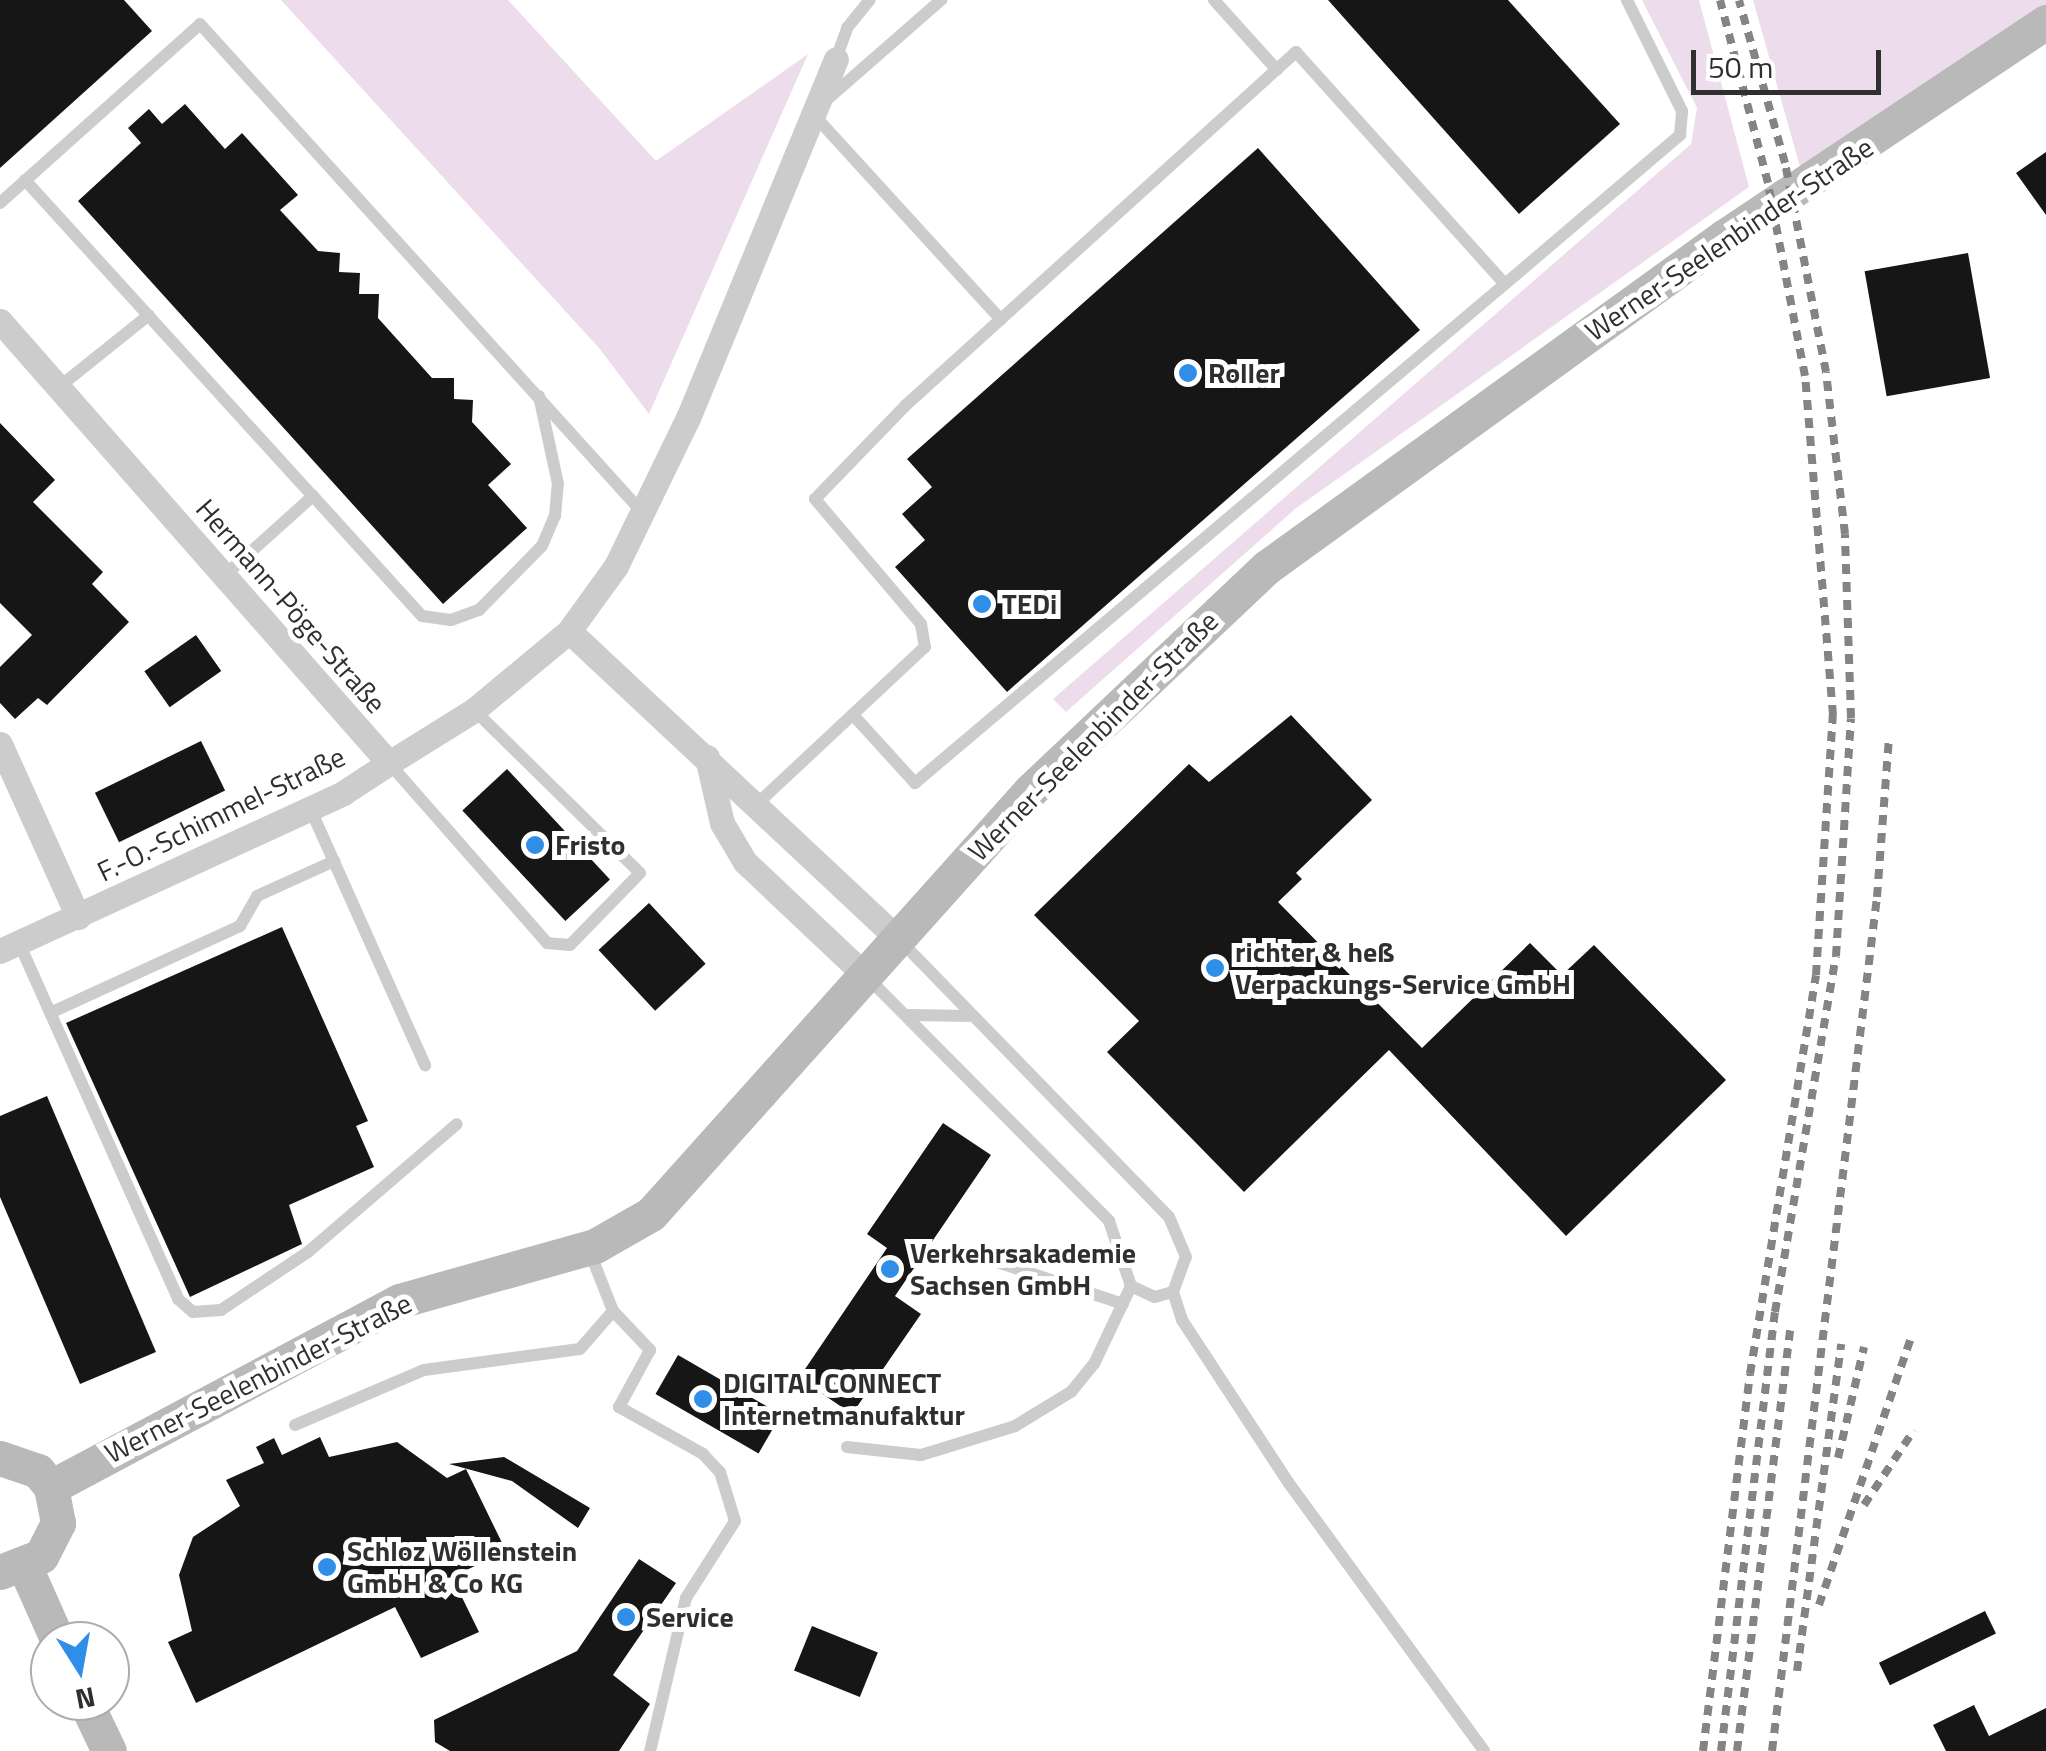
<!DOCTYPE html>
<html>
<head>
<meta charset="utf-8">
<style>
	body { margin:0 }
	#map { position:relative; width:2046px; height:1751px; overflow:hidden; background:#fff; font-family:"Titillium Web",sans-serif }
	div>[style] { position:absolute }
	.green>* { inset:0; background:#edddec }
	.building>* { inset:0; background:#161616; transform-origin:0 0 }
	.service>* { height:12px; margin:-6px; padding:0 6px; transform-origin:6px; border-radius:6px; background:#ccc }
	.minor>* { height:25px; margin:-12.5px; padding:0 12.5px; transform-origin:12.5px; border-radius:12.5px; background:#ccc }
	.secondary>* { height:35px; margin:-17.5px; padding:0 17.5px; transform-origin:17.5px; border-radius:17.5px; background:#b9b9b9 }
	.rail>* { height:8px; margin-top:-4px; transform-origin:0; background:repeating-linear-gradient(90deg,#848484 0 10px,transparent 0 18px) }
	.dots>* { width:28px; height:28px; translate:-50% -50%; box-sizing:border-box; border:5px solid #fff; border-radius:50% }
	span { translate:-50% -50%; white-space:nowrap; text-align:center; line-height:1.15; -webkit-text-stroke:10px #fff; paint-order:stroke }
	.street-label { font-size:28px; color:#2f2f2f }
	.poi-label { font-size:28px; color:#2f2f2f; font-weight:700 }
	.left { translate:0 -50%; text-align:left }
	.north { position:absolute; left:30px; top:1621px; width:100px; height:100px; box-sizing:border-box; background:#fff; border:2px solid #acacac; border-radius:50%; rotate:169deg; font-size:28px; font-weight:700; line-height:40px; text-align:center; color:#2f2f2f }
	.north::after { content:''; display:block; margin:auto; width:35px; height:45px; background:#2f8ee8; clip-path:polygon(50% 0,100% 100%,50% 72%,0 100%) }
	.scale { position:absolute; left:1691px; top:50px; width:190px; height:45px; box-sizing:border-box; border:5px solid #2f2f2f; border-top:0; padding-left:12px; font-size:30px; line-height:35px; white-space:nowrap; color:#2f2f2f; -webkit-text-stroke:8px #fff; paint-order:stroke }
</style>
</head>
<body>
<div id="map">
	<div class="green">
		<div style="clip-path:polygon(281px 0,508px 0,656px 161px,808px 54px,649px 414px,599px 348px)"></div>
		<div style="clip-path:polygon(1642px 0,1699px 0,1749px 187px,1295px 509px,1066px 712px,1053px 699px,1691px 144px,1697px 108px)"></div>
		<div style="clip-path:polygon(1753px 0,2046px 0,2046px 6px,1800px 167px)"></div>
	</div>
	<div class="building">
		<div style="clip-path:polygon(0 0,124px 0,152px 31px,0 168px)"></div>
		<div style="clip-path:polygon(1328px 0,1508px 0,1620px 124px,1519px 214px)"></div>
		<div style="clip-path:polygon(185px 104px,225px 149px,242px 133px,298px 195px,280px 210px,318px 251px,340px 253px,339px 272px,360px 273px,359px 294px,379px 294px,378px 318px,432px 378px,454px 378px,454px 399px,473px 400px,472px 422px,511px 464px,488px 485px,527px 528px,443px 604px,78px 201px,141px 143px,128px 128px,149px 109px,162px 124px)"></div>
		<div style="clip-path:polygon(1258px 148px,1420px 330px,1007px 692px,895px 567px,925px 540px,902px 514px,932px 487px,907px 459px)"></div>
		<div style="clip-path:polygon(2046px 152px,2046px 215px,2016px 173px)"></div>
		<div style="left:1968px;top:253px;width:127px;height:105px;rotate:80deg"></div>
		<div style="clip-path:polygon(0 423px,55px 480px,33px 502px,103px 572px,92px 584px,129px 622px,47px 705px,38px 698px,15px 719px,0 703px,0 667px,32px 635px,0 603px)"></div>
		<div style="left:196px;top:635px;width:44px;height:63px;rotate:55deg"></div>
		<div style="clip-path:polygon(1291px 715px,1372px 800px,1296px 873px,1302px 879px,1278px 902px,1422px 1048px,1530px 943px,1562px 975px,1594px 945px,1726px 1080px,1566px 1236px,1389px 1050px,1244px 1192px,1107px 1052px,1139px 1021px,1034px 915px,1189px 764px,1209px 782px)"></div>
		<div style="left:201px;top:741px;width:55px;height:118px;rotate:64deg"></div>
		<div style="left:507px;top:769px;width:151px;height:61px;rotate:47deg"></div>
		<div style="left:649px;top:903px;width:83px;height:69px;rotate:47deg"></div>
		<div style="clip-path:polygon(282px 927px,368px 1121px,356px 1126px,374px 1167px,289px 1205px,302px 1244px,190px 1297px,66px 1023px)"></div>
		<div style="clip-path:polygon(47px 1096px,156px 1352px,80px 1384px,0 1197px,0 1116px)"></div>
		<div style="clip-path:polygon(943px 1123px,991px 1155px,895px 1296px,921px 1314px,852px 1414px,799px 1378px,887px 1248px,867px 1234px)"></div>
		<div style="left:678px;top:1355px;width:119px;height:45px;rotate:30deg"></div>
		<div style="clip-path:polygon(320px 1437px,329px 1457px,397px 1442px,447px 1478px,466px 1469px,506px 1551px,452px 1577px,479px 1632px,421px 1658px,395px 1607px,196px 1703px,168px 1642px,192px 1631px,179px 1575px,193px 1537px,240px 1506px,226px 1480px,264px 1463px,256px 1447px,274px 1438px,282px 1455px)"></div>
		<div style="clip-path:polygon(504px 1457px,590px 1508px,578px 1528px,512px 1481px,449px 1464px)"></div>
		<div style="clip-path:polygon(639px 1559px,676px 1583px,613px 1675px,650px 1704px,619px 1751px,450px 1751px,435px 1742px,434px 1720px,577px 1651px)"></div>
		<div style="left:1985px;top:1611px;width:25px;height:118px;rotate:64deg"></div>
		<div style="left:812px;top:1626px;width:71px;height:48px;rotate:22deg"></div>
		<div style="clip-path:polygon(1974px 1705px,1989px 1736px,2046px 1708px,2046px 1751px,1946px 1751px,1933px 1725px)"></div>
	</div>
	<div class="service">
		<div style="left:1214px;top:0;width:94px;rotate:48deg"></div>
		<div style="left:836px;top:59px;width:33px;rotate:-70deg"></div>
		<div style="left:847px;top:28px;width:36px;rotate:-51deg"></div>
		<div style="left:823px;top:103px;width:157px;rotate:-41.1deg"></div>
		<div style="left:814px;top:115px;width:277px;rotate:47.6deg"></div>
		<div style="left:25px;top:180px;width:428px;rotate:47.7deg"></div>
		<div style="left:0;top:203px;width:268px;rotate:-41.8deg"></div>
		<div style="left:200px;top:24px;width:658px;rotate:47.83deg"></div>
		<div style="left:1505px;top:284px;width:230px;rotate:-40.4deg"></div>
		<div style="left:1680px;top:135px;width:24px;rotate:-85deg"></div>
		<div style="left:1682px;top:111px;width:124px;rotate:-116.4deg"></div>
		<div style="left:59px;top:387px;width:115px;rotate:-38.7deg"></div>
		<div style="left:224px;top:576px;width:120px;rotate:-42deg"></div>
		<div style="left:313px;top:496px;width:162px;rotate:47.8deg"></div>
		<div style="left:422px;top:616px;width:29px;rotate:8deg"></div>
		<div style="left:451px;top:620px;width:30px;rotate:-20deg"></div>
		<div style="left:479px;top:610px;width:90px;rotate:-45.5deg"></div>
		<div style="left:542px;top:546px;width:33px;rotate:-67deg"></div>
		<div style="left:555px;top:516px;width:32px;rotate:-85deg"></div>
		<div style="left:558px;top:484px;width:90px;rotate:-102.2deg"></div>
		<div style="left:389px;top:763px;width:240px;rotate:48.7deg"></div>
		<div style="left:547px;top:943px;width:23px;rotate:5deg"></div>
		<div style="left:570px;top:945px;width:100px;rotate:-45.8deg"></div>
		<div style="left:640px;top:873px;width:233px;rotate:-135.5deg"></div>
		<div style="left:757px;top:804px;width:230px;rotate:-43.1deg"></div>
		<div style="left:925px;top:647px;width:23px;rotate:-100deg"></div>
		<div style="left:921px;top:624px;width:164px;rotate:-130.3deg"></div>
		<div style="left:815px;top:499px;width:131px;rotate:-45.9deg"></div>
		<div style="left:906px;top:405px;width:526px;rotate:-42.15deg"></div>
		<div style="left:1296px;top:52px;width:312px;rotate:48deg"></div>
		<div style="left:1505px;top:284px;width:773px;rotate:139.78deg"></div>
		<div style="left:915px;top:783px;width:91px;rotate:-132.3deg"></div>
		<div style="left:310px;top:808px;width:282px;rotate:65.9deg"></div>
		<div style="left:19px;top:943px;width:390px;rotate:65.9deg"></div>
		<div style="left:178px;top:1299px;width:20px;rotate:41deg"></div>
		<div style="left:193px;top:1312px;width:28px;rotate:-4deg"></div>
		<div style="left:221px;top:1310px;width:105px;rotate:-33.7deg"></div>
		<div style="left:308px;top:1252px;width:196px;rotate:-40.7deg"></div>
		<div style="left:866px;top:976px;width:345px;rotate:45.2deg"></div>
		<div style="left:1109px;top:1221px;width:69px;rotate:71.3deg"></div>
		<div style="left:1131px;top:1286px;width:26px;rotate:25deg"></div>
		<div style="left:1155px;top:1297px;width:19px;rotate:-16deg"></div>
		<div style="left:1173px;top:1292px;width:37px;rotate:-70deg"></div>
		<div style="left:1186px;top:1257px;width:43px;rotate:-113deg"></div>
		<div style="left:1169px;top:1217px;width:388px;rotate:-134.2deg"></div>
		<div style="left:50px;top:1013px;width:209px;rotate:-24.6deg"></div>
		<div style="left:240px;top:926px;width:34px;rotate:-60deg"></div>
		<div style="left:257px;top:896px;width:85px;rotate:-24.4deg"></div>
		<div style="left:908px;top:1015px;width:65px;rotate:0.9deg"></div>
		<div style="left:589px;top:1250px;width:66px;rotate:68.5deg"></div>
		<div style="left:613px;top:1311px;width:54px;rotate:46.5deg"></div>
		<div style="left:650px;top:1350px;width:65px;rotate:118.5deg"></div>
		<div style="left:619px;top:1407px;width:96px;rotate:29.2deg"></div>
		<div style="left:703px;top:1454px;width:25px;rotate:47deg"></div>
		<div style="left:720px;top:1472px;width:51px;rotate:73deg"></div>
		<div style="left:735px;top:1521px;width:91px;rotate:122.5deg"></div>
		<div style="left:686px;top:1598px;width:157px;rotate:103.2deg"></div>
		<div style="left:973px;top:1254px;width:158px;rotate:18.4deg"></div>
		<div style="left:1173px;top:1292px;width:29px;rotate:72deg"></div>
		<div style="left:1182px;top:1320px;width:194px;rotate:56.8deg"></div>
		<div style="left:1288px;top:1482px;width:333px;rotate:53.9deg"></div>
		<div style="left:295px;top:1425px;width:140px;rotate:-23.1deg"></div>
		<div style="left:424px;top:1370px;width:157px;rotate:-7.7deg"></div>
		<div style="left:580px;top:1349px;width:50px;rotate:-49deg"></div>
		<div style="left:847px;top:1447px;width:74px;rotate:6.2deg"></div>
		<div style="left:921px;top:1455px;width:98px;rotate:-17.1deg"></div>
		<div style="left:1015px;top:1426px;width:66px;rotate:-31.3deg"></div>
		<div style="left:1071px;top:1392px;width:36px;rotate:-51deg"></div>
		<div style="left:1094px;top:1364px;width:86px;rotate:-64.6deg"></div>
	</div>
	<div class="minor">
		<div style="left:0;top:321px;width:589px;rotate:48.65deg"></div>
		<div style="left:389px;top:763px;width:100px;rotate:-31.9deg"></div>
		<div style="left:474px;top:710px;width:124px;rotate:-39.7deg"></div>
		<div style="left:569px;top:631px;width:80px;rotate:-54.1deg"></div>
		<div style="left:616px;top:566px;width:165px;rotate:-64.1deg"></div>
		<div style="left:688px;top:418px;width:388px;rotate:-67.6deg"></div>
		<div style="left:569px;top:631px;width:449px;rotate:43.1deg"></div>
		<div style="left:0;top:744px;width:190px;rotate:65.7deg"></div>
		<div style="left:707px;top:757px;width:68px;rotate:77.2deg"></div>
		<div style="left:722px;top:823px;width:45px;rotate:59.5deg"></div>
		<div style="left:745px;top:862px;width:163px;rotate:43.3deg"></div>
		<div style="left:0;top:951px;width:378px;rotate:-24.7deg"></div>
		<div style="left:343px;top:793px;width:55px;rotate:-33.1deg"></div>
	</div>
	<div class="secondary">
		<div style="left:0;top:1458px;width:40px;rotate:18.9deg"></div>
		<div style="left:38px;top:1471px;width:21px;rotate:51deg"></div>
		<div style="left:51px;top:1487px;width:37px;rotate:79deg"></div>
		<div style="left:58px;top:1523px;width:37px;rotate:117deg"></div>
		<div style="left:41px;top:1556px;width:44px;rotate:158.7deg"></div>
		<div style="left:51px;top:1487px;width:395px;rotate:-28.1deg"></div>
		<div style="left:399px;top:1301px;width:204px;rotate:-15.7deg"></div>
		<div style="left:595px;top:1246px;width:64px;rotate:-29.7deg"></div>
		<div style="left:651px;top:1214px;width:568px;rotate:-48.14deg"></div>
		<div style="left:1030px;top:791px;width:326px;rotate:-43.4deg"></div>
		<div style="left:1267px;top:567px;width:565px;rotate:-35.86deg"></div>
		<div style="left:1725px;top:236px;width:386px;rotate:-33.7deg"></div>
		<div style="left:25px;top:1567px;width:81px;rotate:66deg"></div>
		<div style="left:85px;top:1701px;width:55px;rotate:64.4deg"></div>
	</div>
	<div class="rail">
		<div style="left:1838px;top:1458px;width:114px;rotate:-76.8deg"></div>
		<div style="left:1864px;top:1505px;width:90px;rotate:-56.3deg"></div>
		<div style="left:1819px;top:1605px;width:280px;rotate:-71deg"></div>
		<div style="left:1797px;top:1671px;width:330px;rotate:-82.3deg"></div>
		<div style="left:1703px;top:1751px;width:380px;rotate:-82.9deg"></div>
		<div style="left:1750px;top:1374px;width:404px;rotate:-80.6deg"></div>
		<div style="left:1816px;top:975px;width:261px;rotate:-86.3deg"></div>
		<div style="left:1833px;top:715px;width:340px;rotate:-94.7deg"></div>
		<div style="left:1805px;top:376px;width:197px;rotate:-100.9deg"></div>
		<div style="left:1768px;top:183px;width:189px;rotate:-104.7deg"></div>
		<div style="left:1721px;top:1751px;width:442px;rotate:-83deg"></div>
		<div style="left:1775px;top:1312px;width:361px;rotate:-80.3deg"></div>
		<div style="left:1836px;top:956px;width:238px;rotate:-86.4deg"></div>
		<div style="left:1851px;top:718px;width:184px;rotate:-91.9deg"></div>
		<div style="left:1845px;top:534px;width:163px;rotate:-96.7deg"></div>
		<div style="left:1826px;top:372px;width:213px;rotate:-101.1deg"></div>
		<div style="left:1785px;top:163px;width:169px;rotate:-105.8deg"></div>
		<div style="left:1737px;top:1751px;width:424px;rotate:-82.8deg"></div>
		<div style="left:1772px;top:1751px;width:860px;rotate:-82.99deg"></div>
		<div style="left:1877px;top:897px;width:158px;rotate:-85.7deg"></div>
	</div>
	<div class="dots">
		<div style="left:1188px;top:373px;background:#2f8ee8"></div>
		<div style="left:982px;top:604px;background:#2f8ee8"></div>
		<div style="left:535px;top:845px;background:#2f8ee8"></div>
		<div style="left:1215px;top:968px;background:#2f8ee8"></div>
		<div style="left:890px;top:1269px;background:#2f8ee8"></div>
		<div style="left:703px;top:1399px;background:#2f8ee8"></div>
		<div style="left:327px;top:1567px;background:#2f8ee8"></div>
		<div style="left:626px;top:1617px;background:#2f8ee8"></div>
	</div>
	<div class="street-label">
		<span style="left:1729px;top:239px;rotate:-34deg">Werner-Seelenbinder-Straße</span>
		<span style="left:291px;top:606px;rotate:49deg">Hermann-Pöge-Straße</span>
		<span style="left:1093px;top:736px;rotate:-45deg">Werner-Seelenbinder-Straße</span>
		<span style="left:221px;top:814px;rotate:-26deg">F.-O.-Schimmel-Straße</span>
		<span style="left:258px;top:1378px;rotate:-27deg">Werner-Seelenbinder-Straße</span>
	</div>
	<div class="poi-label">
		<span class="left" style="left:1208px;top:373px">Roller</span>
		<span class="left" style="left:1002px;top:604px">TEDi</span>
		<span class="left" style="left:555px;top:845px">Fristo</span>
		<span class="left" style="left:1235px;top:968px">richter &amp; heß<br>Verpackungs-Service GmbH</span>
		<span class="left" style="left:910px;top:1269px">Verkehrsakademie<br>Sachsen GmbH</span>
		<span class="left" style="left:723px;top:1399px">DIGITAL CONNECT<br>Internetmanufaktur</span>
		<span class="left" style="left:347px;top:1567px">Schloz Wöllenstein<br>GmbH &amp; Co KG</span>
		<span class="left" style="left:646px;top:1617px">Service</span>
	</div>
	<div class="north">N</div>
	<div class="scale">50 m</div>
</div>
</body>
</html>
